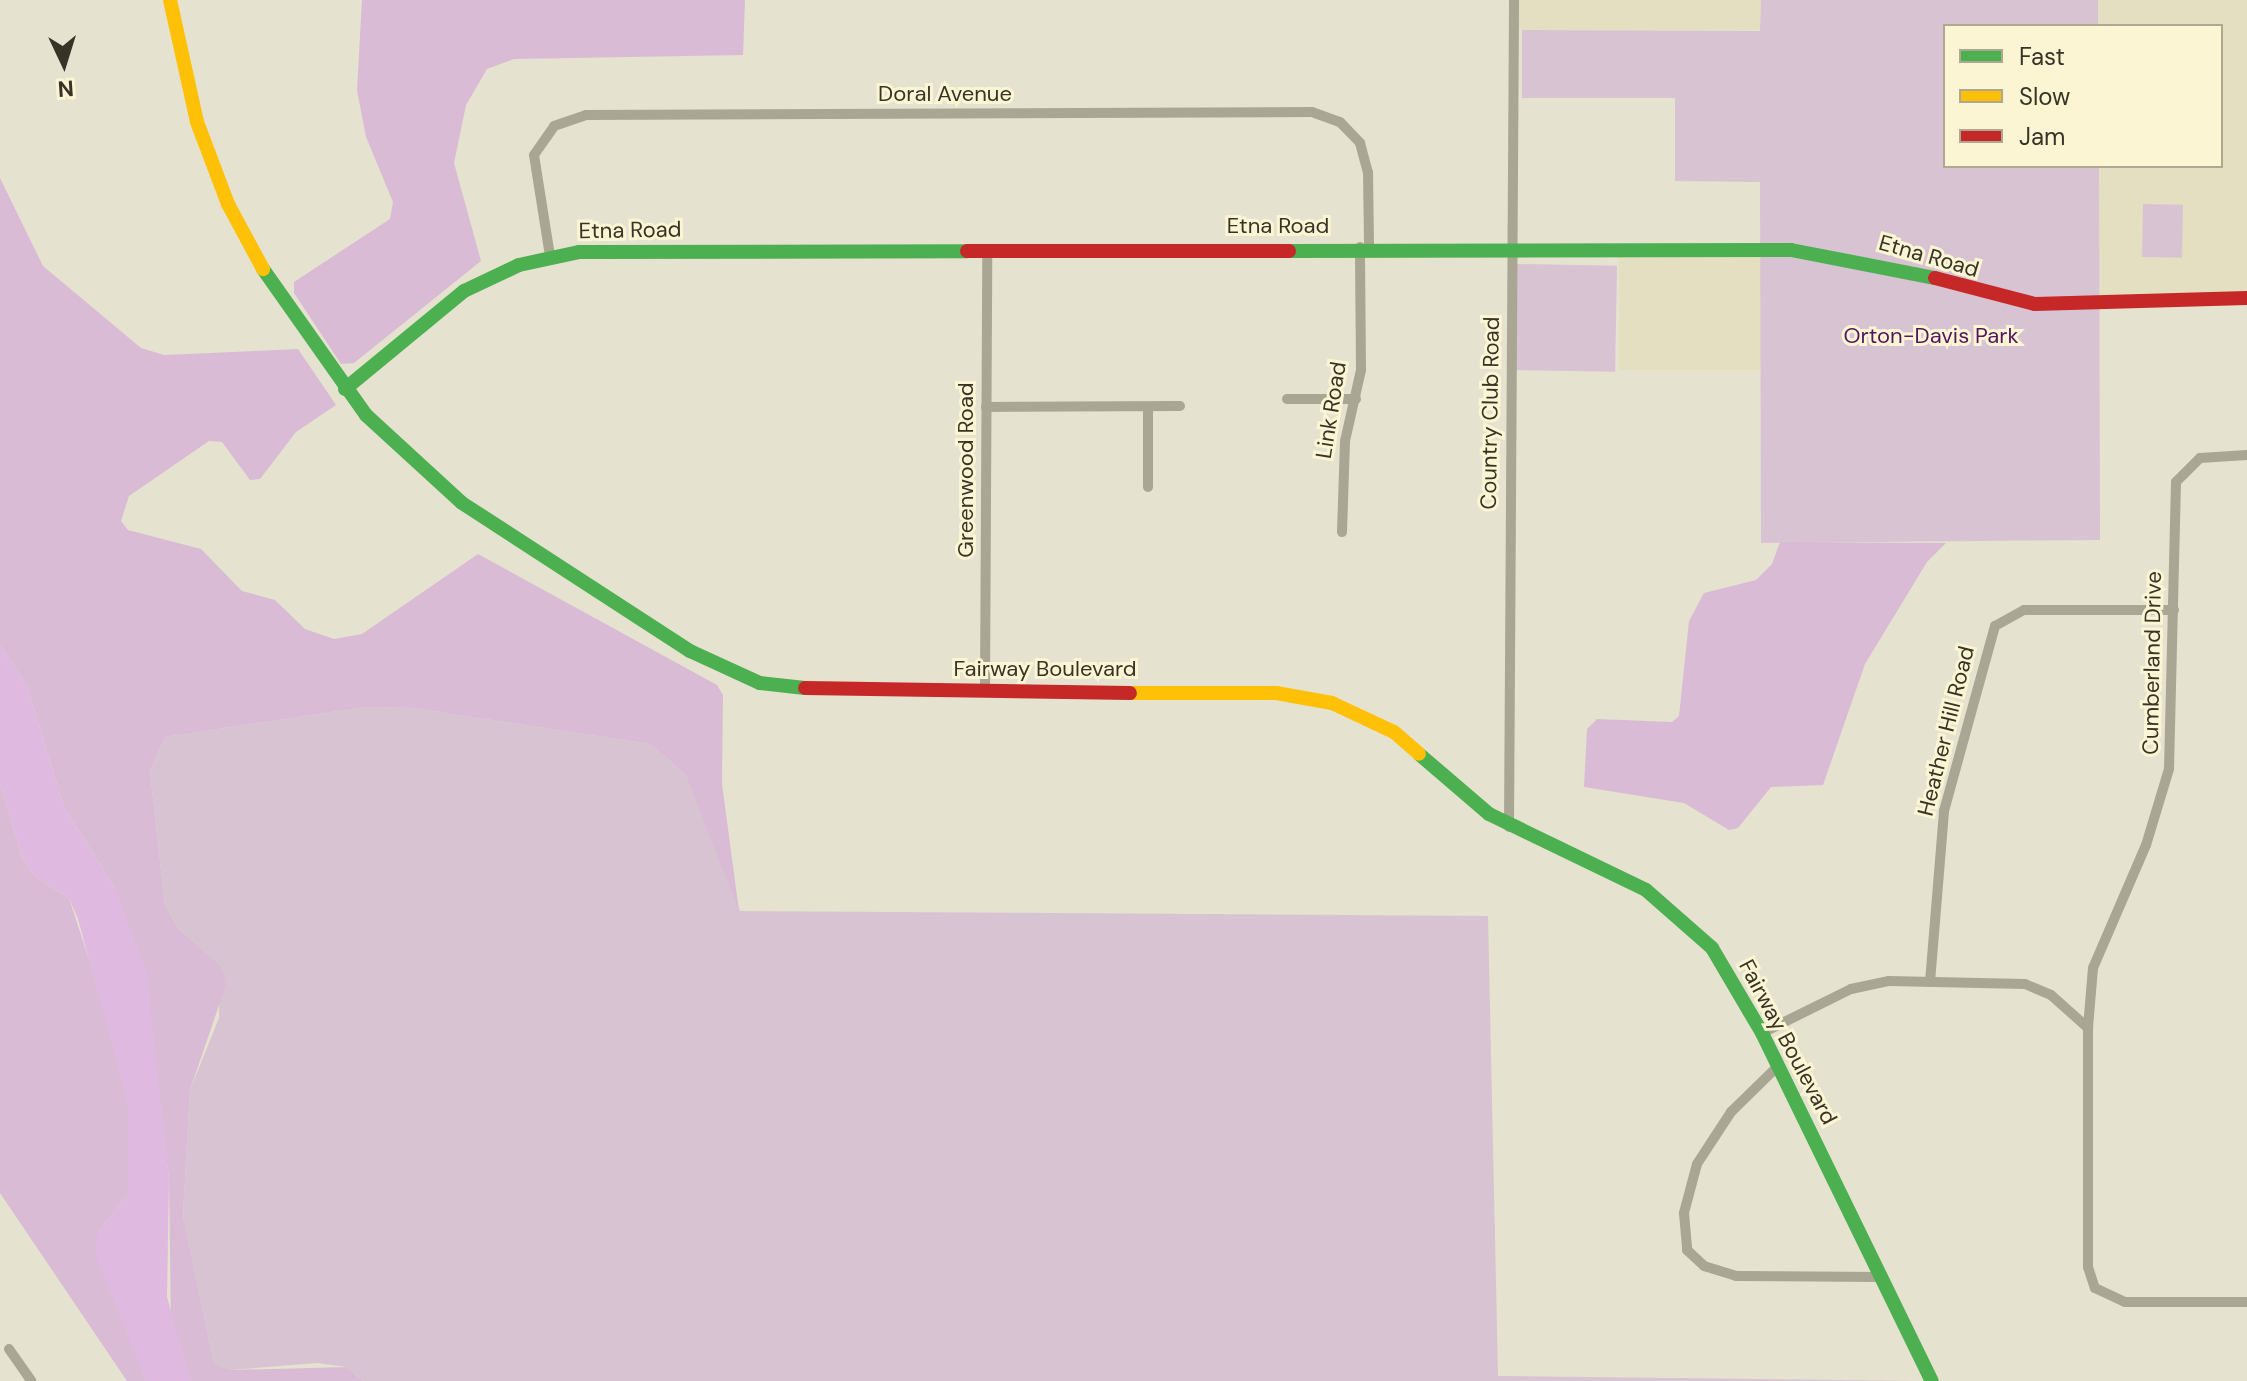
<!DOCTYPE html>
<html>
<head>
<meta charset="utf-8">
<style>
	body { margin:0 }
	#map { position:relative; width:2247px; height:1381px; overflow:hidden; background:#e5e2d0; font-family:"DM Sans",sans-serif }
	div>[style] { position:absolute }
	.built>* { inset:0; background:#e4dfc1; transform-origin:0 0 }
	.green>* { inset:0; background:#d8c3d2; transform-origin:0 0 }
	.forest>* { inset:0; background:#d9bbd5 }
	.water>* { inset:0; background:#dfb9df }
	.street>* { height:10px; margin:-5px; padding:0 5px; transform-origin:5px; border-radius:5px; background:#aaa694 }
	.fast>* { height:14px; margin:-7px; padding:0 7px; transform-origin:7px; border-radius:7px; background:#4caf50 }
	.slow>* { height:14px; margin:-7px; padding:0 7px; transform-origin:7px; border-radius:7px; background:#ffc107 }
	.jam>* { height:14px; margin:-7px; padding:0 7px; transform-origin:7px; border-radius:7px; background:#c62828 }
	span { translate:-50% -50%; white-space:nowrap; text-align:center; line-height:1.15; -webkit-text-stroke:6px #fcf5d4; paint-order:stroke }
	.street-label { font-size:22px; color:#373427 }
	.park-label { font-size:22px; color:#54155f }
	.legend { position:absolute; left:1943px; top:24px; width:280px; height:144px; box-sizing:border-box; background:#fcf5d4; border:2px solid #ada88f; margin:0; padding:10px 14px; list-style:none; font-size:24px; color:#373427 }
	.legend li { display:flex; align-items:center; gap:16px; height:40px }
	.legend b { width:40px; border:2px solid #ada88f }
	.north { position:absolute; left:24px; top:24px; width:80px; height:80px; -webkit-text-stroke:6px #fcf5d4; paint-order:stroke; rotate:176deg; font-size:22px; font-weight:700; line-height:32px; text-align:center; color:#373427 }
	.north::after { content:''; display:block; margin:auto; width:28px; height:36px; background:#373427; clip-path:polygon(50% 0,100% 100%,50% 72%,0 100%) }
</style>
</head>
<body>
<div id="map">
	<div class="built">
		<div style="left:1512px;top:0;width:249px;height:30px"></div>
		<div style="clip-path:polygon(2098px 0,2247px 0,2247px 293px,2100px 300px,2099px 166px,2221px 166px,2221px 26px,2098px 26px)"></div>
		<div style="left:1619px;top:248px;width:142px;height:122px"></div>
	</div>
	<div class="green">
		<div style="clip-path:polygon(1761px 0,2098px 0,2098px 26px,1945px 26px,1945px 166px,2099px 166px,2100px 540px,1761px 543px,1760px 182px,1675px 181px,1675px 98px,1522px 98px,1522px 30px,1760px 31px)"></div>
		<div style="left:2143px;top:204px;width:40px;height:53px;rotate:1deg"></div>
		<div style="left:1517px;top:264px;width:100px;height:106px;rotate:1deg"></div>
		<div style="clip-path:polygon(365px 707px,413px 708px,650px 744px,685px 774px,740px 911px,1488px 916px,1498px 1376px,1922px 1381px,363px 1381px,347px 1367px,317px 1363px,230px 1370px,214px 1363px,183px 1216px,190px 1090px,219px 1018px,220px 965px,178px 928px,165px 905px,150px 771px,165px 737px)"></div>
	</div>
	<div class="forest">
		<div style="clip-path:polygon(362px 0,745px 0,743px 55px,514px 59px,487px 69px,466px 105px,454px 163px,481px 261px,354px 363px,341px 364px,294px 293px,294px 282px,390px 219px,393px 202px,366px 137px,357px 90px)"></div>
		<div style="clip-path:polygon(0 178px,43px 266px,141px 348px,164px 355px,298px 349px,336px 405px,296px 432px,260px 479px,250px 480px,222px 442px,209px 441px,129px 496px,121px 521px,128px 530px,201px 549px,242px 591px,275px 600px,305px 629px,334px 639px,362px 634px,478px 554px,717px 685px,723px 695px,722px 784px,739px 911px,685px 774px,650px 744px,413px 708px,365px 707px,165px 737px,150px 771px,165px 905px,178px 928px,220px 965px,227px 982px,190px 1090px,183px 1216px,214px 1363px,230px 1370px,347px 1367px,363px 1381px,191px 1381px,171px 1328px,169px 1179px,159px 1094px,115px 888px,64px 807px,27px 686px,0 645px)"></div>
		<div style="clip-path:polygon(1780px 542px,1946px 543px,1927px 562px,1865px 664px,1823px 785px,1771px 787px,1738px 828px,1729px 830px,1684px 803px,1584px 787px,1587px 729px,1597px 719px,1672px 722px,1679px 716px,1689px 621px,1704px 593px,1756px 580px,1772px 564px)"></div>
		<div style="clip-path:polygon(0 784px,22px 857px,34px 876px,69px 898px,116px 1042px,128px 1104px,128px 1194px,98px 1233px,146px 1381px,127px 1381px,0 1193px)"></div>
	</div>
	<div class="water">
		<div style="clip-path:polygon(0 645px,27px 686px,64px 807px,115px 888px,147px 973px,169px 1179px,167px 1297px,191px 1381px,146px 1381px,95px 1254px,98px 1233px,128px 1194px,128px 1104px,78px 919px,69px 898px,34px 876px,22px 857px,0 784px)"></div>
	</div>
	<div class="street">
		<div style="left:550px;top:256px;width:102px;rotate:-99deg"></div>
		<div style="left:534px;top:155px;width:35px;rotate:-55deg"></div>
		<div style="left:554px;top:126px;width:34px;rotate:-19deg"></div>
		<div style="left:586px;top:115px;width:726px;rotate:-0.24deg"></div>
		<div style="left:1312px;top:112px;width:30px;rotate:20deg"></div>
		<div style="left:1340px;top:122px;width:29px;rotate:46deg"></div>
		<div style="left:1360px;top:143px;width:30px;rotate:75deg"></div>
		<div style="left:1368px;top:172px;width:75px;rotate:89.2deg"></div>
		<div style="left:1287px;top:399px;width:69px"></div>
		<div style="left:986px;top:407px;width:194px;rotate:-0.3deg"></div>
		<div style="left:1148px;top:407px;width:80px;rotate:90deg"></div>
		<div style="left:2247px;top:455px;width:47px;rotate:176.3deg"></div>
		<div style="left:2200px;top:458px;width:34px;rotate:135deg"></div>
		<div style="left:2176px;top:482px;width:287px;rotate:91.4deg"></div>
		<div style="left:2169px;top:769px;width:79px;rotate:106.8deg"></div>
		<div style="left:2146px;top:845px;width:134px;rotate:113.3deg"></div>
		<div style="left:2093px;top:968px;width:60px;rotate:94.8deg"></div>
		<div style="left:2088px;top:1028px;width:239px;rotate:90deg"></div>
		<div style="left:2088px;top:1267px;width:22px;rotate:72deg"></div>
		<div style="left:2095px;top:1288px;width:33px;rotate:25deg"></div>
		<div style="left:2125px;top:1302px;width:122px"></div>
		<div style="left:1342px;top:532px;width:91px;rotate:-88.1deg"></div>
		<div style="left:1345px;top:441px;width:73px;rotate:-77.3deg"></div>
		<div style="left:1361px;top:370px;width:123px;rotate:-90.5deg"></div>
		<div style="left:985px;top:691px;width:442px;rotate:-89.7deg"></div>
		<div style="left:1509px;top:827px;width:827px;rotate:-89.65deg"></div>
		<div style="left:1930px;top:982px;width:172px;rotate:-85.3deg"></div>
		<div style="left:1944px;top:811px;width:192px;rotate:-74.6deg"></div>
		<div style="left:1995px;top:626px;width:33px;rotate:-29deg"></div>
		<div style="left:2024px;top:610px;width:150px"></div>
		<div style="left:1762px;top:1033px;width:99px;rotate:-26.3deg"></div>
		<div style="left:1851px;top:989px;width:39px;rotate:-12deg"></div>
		<div style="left:1889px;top:981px;width:136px;rotate:1.3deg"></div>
		<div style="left:2025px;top:984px;width:28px;rotate:23deg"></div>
		<div style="left:2051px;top:995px;width:50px;rotate:41.7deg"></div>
		<div style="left:1778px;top:1066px;width:66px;rotate:135.6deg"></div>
		<div style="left:1731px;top:1112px;width:62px;rotate:123.2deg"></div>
		<div style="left:1697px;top:1164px;width:51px;rotate:104.9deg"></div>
		<div style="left:1684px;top:1213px;width:37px;rotate:85deg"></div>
		<div style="left:1687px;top:1250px;width:23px;rotate:43deg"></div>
		<div style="left:1704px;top:1266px;width:34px;rotate:17deg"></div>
		<div style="left:1736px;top:1276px;width:145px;rotate:0.4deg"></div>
		<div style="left:9px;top:1349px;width:39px;rotate:55deg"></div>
	</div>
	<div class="fast">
		<div style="left:1289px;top:251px;width:502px;rotate:-0.11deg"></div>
		<div style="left:1791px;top:250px;width:147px;rotate:11deg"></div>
		<div style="left:263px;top:269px;width:179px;rotate:54.8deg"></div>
		<div style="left:366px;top:415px;width:130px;rotate:42.5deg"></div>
		<div style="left:462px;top:503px;width:272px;rotate:33deg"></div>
		<div style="left:690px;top:651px;width:77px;rotate:24.6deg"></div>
		<div style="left:760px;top:683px;width:45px;rotate:6.3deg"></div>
		<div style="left:345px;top:389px;width:154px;rotate:-39.5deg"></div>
		<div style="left:464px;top:291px;width:61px;rotate:-25.3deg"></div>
		<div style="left:519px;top:265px;width:61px;rotate:-12.2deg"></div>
		<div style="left:579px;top:252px;width:388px;rotate:-0.1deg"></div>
		<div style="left:1419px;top:754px;width:92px;rotate:40.6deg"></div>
		<div style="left:1489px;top:814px;width:174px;rotate:25.8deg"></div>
		<div style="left:1646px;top:890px;width:88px;rotate:41.3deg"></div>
		<div style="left:1712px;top:948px;width:99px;rotate:59.5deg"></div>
		<div style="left:1762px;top:1033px;width:387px;rotate:64deg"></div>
	</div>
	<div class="slow">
		<div style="left:170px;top:0;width:125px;rotate:77.5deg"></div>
		<div style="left:197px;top:122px;width:88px;rotate:69.3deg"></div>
		<div style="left:228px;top:204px;width:74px;rotate:61.7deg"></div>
		<div style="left:1130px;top:693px;width:146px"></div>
		<div style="left:1276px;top:693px;width:57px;rotate:10.1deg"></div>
		<div style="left:1332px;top:703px;width:68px;rotate:25.1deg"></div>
		<div style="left:1394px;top:732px;width:33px;rotate:41deg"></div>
	</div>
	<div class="jam">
		<div style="left:967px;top:251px;width:322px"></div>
		<div style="left:1935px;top:278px;width:103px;rotate:14.6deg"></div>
		<div style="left:2035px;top:304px;width:212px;rotate:-1.6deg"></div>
		<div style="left:805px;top:688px;width:325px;rotate:0.9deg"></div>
	</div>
	<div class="street-label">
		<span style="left:945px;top:94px">Doral Avenue</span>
		<span style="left:1278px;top:226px">Etna Road</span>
		<span style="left:630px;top:230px;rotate:-1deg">Etna Road</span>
		<span style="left:1929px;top:256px;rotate:16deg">Etna Road</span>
		<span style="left:1331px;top:410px;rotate:-81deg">Link Road</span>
		<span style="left:1490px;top:413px;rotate:-89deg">Country Club Road</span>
		<span style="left:966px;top:470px;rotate:-90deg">Greenwood Road</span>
		<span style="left:2152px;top:663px;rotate:-89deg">Cumberland Drive</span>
		<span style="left:1045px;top:669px">Fairway Boulevard</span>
		<span style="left:1946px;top:731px;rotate:-76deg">Heather Hill Road</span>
		<span style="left:1788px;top:1042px;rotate:62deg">Fairway Boulevard</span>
	</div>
	<div class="park-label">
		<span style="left:1931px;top:336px">Orton-Davis Park</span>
	</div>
	<ul class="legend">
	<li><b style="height:10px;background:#4caf50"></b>Fast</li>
	<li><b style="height:10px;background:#ffc107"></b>Slow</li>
	<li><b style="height:10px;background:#c62828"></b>Jam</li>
	</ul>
	<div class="north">N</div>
</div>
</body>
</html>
